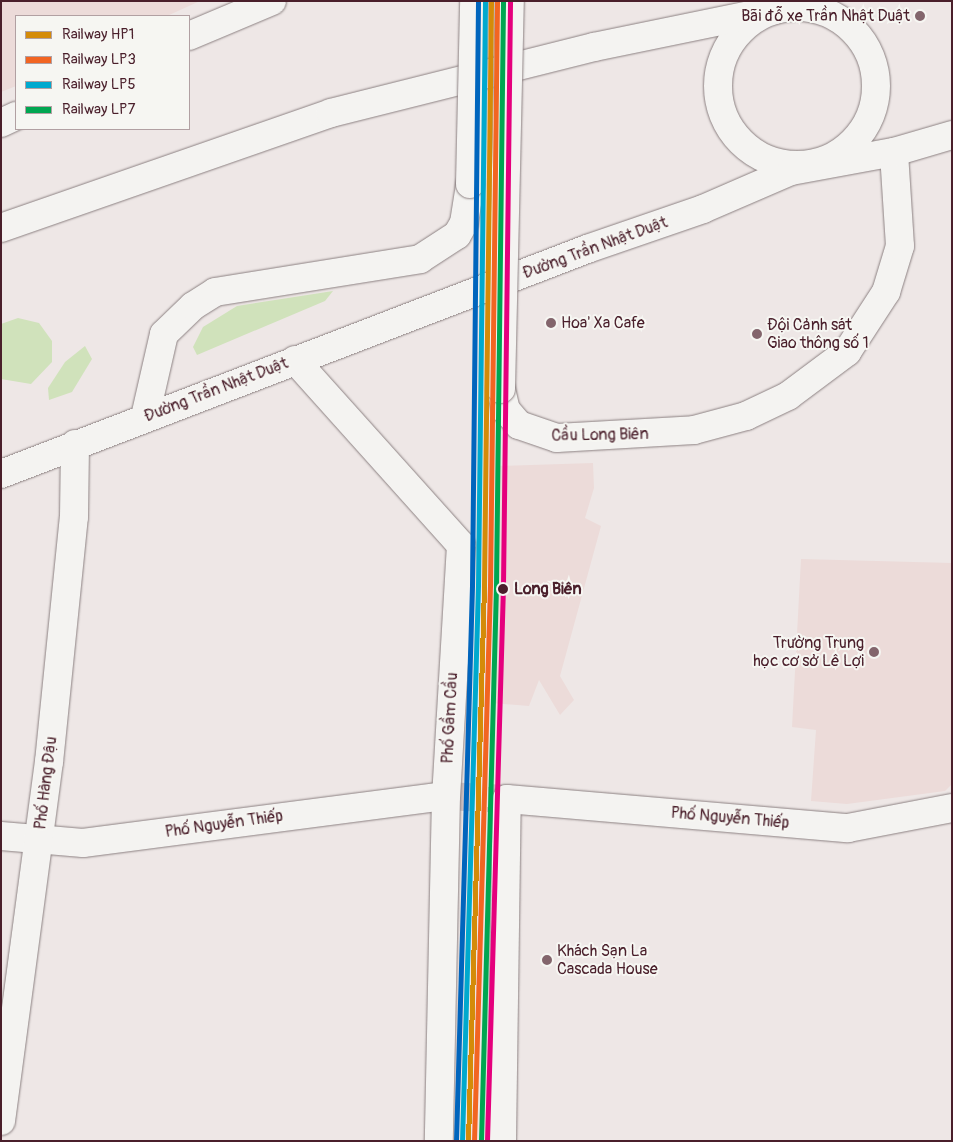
<!DOCTYPE html>
<html>
<head>
<meta charset="utf-8">
<style>
	body { margin:0 }
	#map { position:relative; width:953px; height:1142px; overflow:hidden; background:#eee7e6; font-family:Pangolin,sans-serif }
	div>[style] { position:absolute }
	.built>* { inset:0; background:#ecdbd9 }
	.green>* { inset:0; background:#d0e2bb }
	.minor-tunnel>* { height:28px; margin-top:-14px; transform-origin:0; background:repeating-linear-gradient(90deg,#cdbfc1 0 28px,transparent 0 42px) }
	.roads { filter:drop-shadow(0 0 1px #8c8182) drop-shadow(0 0 1px #8c8182) }
	.minor>* { height:28px; margin:-14px; padding:0 14px; transform-origin:14px; border-radius:14px; background:#f4f3f1 }
	.major>* { height:28px; margin:-14px; padding:0 14px; transform-origin:14px; border-radius:14px; background:#f4f3f1 }
	.major>.ring { margin:-14px; padding:0; box-sizing:content-box; background:none; border:28px solid #f4f3f1; border-radius:50% }
	.bridges { filter:drop-shadow(0 0 1px #8c8182) drop-shadow(0 0 1px #8c8182) }
	.minor-bridge>* { height:28px; margin:-14px; padding:0 14px; transform-origin:14px; border-radius:14px; background:#f4f3f1 }
	.rail-1>* { height:5px; margin:-2.5px; padding:0 2.5px; transform-origin:2.5px; border-radius:2.5px; background:#d48b09 }
	.rail-2>* { height:5px; margin:-2.5px; padding:0 2.5px; transform-origin:2.5px; border-radius:2.5px; background:#f26522 }
	.rail-3>* { height:5px; margin:-2.5px; padding:0 2.5px; transform-origin:2.5px; border-radius:2.5px; background:#00a9ce }
	.rail-4>* { height:5px; margin:-2.5px; padding:0 2.5px; transform-origin:2.5px; border-radius:2.5px; background:#00a651 }
	.rail-5>* { height:5px; margin:-2.5px; padding:0 2.5px; transform-origin:2.5px; border-radius:2.5px; background:#0065bd }
	.rail-6>* { height:5px; margin:-2.5px; padding:0 2.5px; transform-origin:2.5px; border-radius:2.5px; background:#e5007d }
	.dots>* { width:14px; height:14px; translate:-50% -50%; box-sizing:border-box; border:2px solid #f6f6f2; border-radius:50% }
	span { translate:-50% -50%; white-space:nowrap; text-align:center; line-height:1.15; -webkit-text-stroke:4px #f6f6f2; paint-order:stroke }
	.poi-label { font-size:16px; color:#4a1f2b }
	.right { translate:-100% -50%; text-align:right }
	.left { translate:0 -50%; text-align:left }
	.street-label { font-size:16px; color:#4a1f2b }
	.stop-label { font-size:16px; color:#4a1f2b; font-weight:700 }
	.frame { position:absolute; inset:0; border:2px solid #4a1f2b; pointer-events:none }
	.legend { position:absolute; left:15px; top:15px; width:175px; height:115px; box-sizing:border-box; background:#f6f6f2; border:1px solid #b1a0a2; margin:0; padding:6px 9px; list-style:none; font-size:15px; color:#4a1f2b }
	.legend li { display:flex; align-items:center; gap:10px; height:25px }
	.legend b { width:25px; border:1px solid #b1a0a2 }
</style>
</head>
<body>
<div id="map">
	<div class="built">
		<div style="clip-path:polygon(1px 1px,200px 1px,167px 16px,16px 16px,16px 86px,1px 92px)"></div>
		<div style="clip-path:polygon(593px 463px,594px 488px,585px 518px,601px 526px,560px 676px,574px 700px,560px 715px,539px 680px,529px 706px,491px 703px,496px 466px)"></div>
		<div style="clip-path:polygon(801px 559px,952px 563px,952px 784px,945px 791px,847px 804px,811px 801px,816px 730px,792px 727px)"></div>
	</div>
	<div class="green">
		<div style="clip-path:polygon(333px 291px,325px 301px,197px 355px,193px 347px,203px 327px,237px 306px)"></div>
		<div style="clip-path:polygon(18px 318px,39px 323px,52px 341px,52px 362px,31px 384px,1px 379px,1px 324px)"></div>
		<div style="clip-path:polygon(85px 346px,92px 359px,72px 392px,49px 400px,48px 388px,65px 362px)"></div>
	</div>
	<div class="minor-tunnel">
		<div style="left:446px;top:796px;width:61px;rotate:2.8deg"></div>
	</div>
	<div class="roads">
		<div class="minor">
			<div style="left:189px;top:36px;width:90px;rotate:-22.9deg"></div>
			<div style="left:1px;top:123px;width:17px;rotate:-25deg"></div>
			<div style="left:295px;top:360px;width:249px;rotate:48.1deg"></div>
			<div style="left:461px;top:545px;width:251px;rotate:93.4deg"></div>
			<div style="left:446px;top:796px;width:345px;rotate:91.2deg"></div>
			<div style="left:501px;top:389px;width:22px;rotate:77deg"></div>
			<div style="left:506px;top:410px;width:20px;rotate:49deg"></div>
			<div style="left:519px;top:425px;width:40px;rotate:18.9deg"></div>
			<div style="left:557px;top:438px;width:137px;rotate:-3.3deg"></div>
			<div style="left:694px;top:430px;width:54px;rotate:-15.1deg"></div>
			<div style="left:746px;top:416px;width:47px;rotate:-25.5deg"></div>
			<div style="left:788px;top:396px;width:74px;rotate:-36.7deg"></div>
			<div style="left:847px;top:352px;width:72px;rotate:-57deg"></div>
			<div style="left:886px;top:292px;width:48px;rotate:-73.1deg"></div>
			<div style="left:900px;top:246px;width:94px;rotate:-93.7deg"></div>
			<div style="left:145px;top:417px;width:85px;rotate:-77.1deg"></div>
			<div style="left:164px;top:334px;width:40px;rotate:-44deg"></div>
			<div style="left:193px;top:306px;width:26px;rotate:-32deg"></div>
			<div style="left:215px;top:292px;width:208px;rotate:-9.1deg"></div>
			<div style="left:420px;top:259px;width:44px;rotate:-33deg"></div>
			<div style="left:457px;top:235px;width:14px;rotate:-60deg"></div>
			<div style="left:464px;top:223px;width:39px;rotate:-81deg"></div>
			<div style="left:1px;top:836px;width:82px;rotate:4.9deg"></div>
			<div style="left:83px;top:843px;width:366px;rotate:-7.4deg"></div>
			<div style="left:502px;top:1141px;width:342px;rotate:-89.2deg"></div>
			<div style="left:507px;top:799px;width:342px;rotate:4.9deg"></div>
			<div style="left:848px;top:828px;width:106px;rotate:-10.9deg"></div>
		</div>
		<div class="major">
			<div class="ring" style="left:718px;top:7px;width:130px;height:130px"></div>
			<div style="left:1px;top:228px;width:349px;rotate:-19.2deg"></div>
			<div style="left:331px;top:113px;width:271px;rotate:-14.1deg"></div>
			<div style="left:594px;top:47px;width:184px;rotate:-11.6deg"></div>
			<div style="left:774px;top:10px;width:17px;rotate:-33deg"></div>
			<div style="left:1px;top:474px;width:628px;rotate:-21deg"></div>
			<div style="left:587px;top:249px;width:123px;rotate:-19deg"></div>
			<div style="left:703px;top:209px;width:96px;rotate:-23.4deg"></div>
			<div style="left:791px;top:171px;width:105px;rotate:-10.5deg"></div>
			<div style="left:894px;top:152px;width:60px;rotate:-16.3deg"></div>
			<div style="left:1px;top:1121px;width:362px;rotate:-82.4deg"></div>
			<div style="left:49px;top:762px;width:246px;rotate:-84.2deg"></div>
			<div style="left:74px;top:517px;width:73px;rotate:-89.2deg"></div>
		</div>
	</div>
	<div class="bridges">
		<div class="minor-bridge">
			<div style="left:470px;top:184px;width:183px;rotate:-88.7deg"></div>
			<div style="left:501px;top:389px;width:388px;rotate:-88.7deg"></div>
		</div>
	</div>
	<div class="rail-1">
		<div style="left:468px;top:1141px;width:556px;rotate:-88.35deg"></div>
		<div style="left:484px;top:585px;width:584px;rotate:-89.31deg"></div>
	</div>
	<div class="rail-2">
		<div style="left:474px;top:1141px;width:556px;rotate:-88.35deg"></div>
		<div style="left:490px;top:585px;width:584px;rotate:-89.31deg"></div>
	</div>
	<div class="rail-3">
		<div style="left:462px;top:1141px;width:556px;rotate:-88.35deg"></div>
		<div style="left:478px;top:585px;width:584px;rotate:-89.31deg"></div>
	</div>
	<div class="rail-4">
		<div style="left:481px;top:1141px;width:556px;rotate:-88.45deg"></div>
		<div style="left:496px;top:585px;width:584px;rotate:-89.31deg"></div>
	</div>
	<div class="rail-5">
		<div style="left:456px;top:1141px;width:556px;rotate:-88.35deg"></div>
		<div style="left:472px;top:585px;width:584px;rotate:-89.41deg"></div>
	</div>
	<div class="rail-6">
		<div style="left:487px;top:1141px;width:556px;rotate:-88.35deg"></div>
		<div style="left:503px;top:585px;width:584px;rotate:-89.31deg"></div>
	</div>
	<div class="dots">
		<div style="left:920px;top:16px;background:#83656c"></div>
		<div style="left:551px;top:323px;background:#83656c"></div>
		<div style="left:757px;top:334px;background:#83656c"></div>
		<div style="left:503px;top:589px;background:#4a1f2b"></div>
		<div style="left:874px;top:652px;background:#83656c"></div>
		<div style="left:547px;top:960px;background:#83656c"></div>
	</div>
	<div class="poi-label">
		<span class="right" style="left:910px;top:16px">Bãi đỗ xe Trần Nhật Duật</span>
		<span class="left" style="left:561px;top:323px">Hoa' Xa Cafe</span>
		<span class="left" style="left:767px;top:334px">Đội Cảnh sát<br>Giao thông số 1</span>
		<span class="right" style="left:864px;top:652px">Trường Trung<br>học cơ sở Lê Lợi</span>
		<span class="left" style="left:557px;top:960px">Khách Sạn La<br>Cascada House</span>
	</div>
	<div class="street-label">
		<span style="left:595px;top:248px;rotate:-20deg">Đường Trần Nhật Duật</span>
		<span style="left:216px;top:390px;rotate:-21deg">Đường Trần Nhật Duật</span>
		<span style="left:600px;top:435px;rotate:-1deg">Cầu Long Biên</span>
		<span style="left:450px;top:718px;rotate:-87deg">Phố Gầm Cầu</span>
		<span style="left:46px;top:783px;rotate:-83deg">Phố Hàng Đậu</span>
		<span style="left:730px;top:818px;rotate:5deg">Phố Nguyễn Thiếp</span>
		<span style="left:224px;top:824px;rotate:-8deg">Phố Nguyễn Thiếp</span>
	</div>
	<div class="stop-label">
		<span class="left" style="left:514px;top:589px">Long Biên</span>
	</div>
	<div class="frame"></div>
	<ul class="legend">
	<li><b style="height:6px;background:#d48b09"></b>Railway HP1</li>
	<li><b style="height:6px;background:#f26522"></b>Railway LP3</li>
	<li><b style="height:6px;background:#00a9ce"></b>Railway LP5</li>
	<li><b style="height:6px;background:#00a651"></b>Railway LP7</li>
	</ul>
</div>
</body>
</html>
